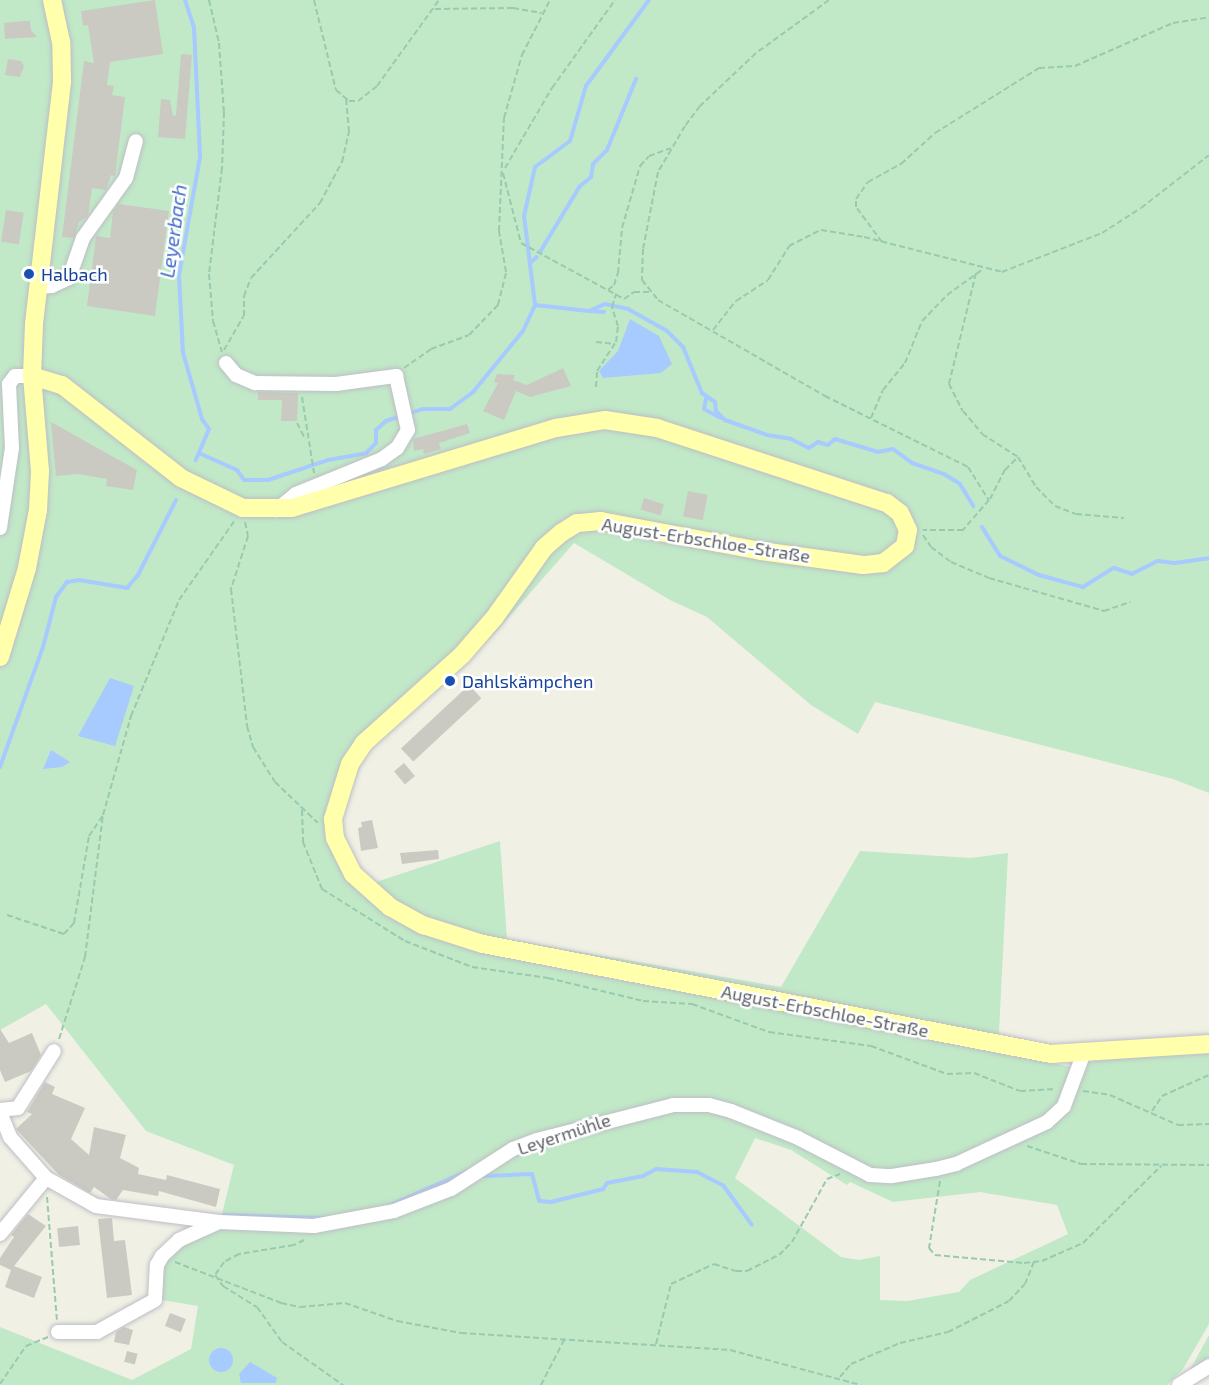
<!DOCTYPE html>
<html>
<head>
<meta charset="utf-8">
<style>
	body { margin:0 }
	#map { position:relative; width:1209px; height:1385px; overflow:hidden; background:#f0f0e5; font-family:"Exo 2",sans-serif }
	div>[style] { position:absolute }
	.green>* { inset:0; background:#c1e9c7 }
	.water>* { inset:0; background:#a7caff }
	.round { border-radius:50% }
	.stream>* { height:4px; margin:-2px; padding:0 2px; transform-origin:2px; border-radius:2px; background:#a7caff }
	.building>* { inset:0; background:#cbcac2; transform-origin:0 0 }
	.path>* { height:2px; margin-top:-1px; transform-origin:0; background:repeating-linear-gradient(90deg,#99caaf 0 6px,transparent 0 9px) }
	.roads { filter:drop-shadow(0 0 2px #bdbec5) drop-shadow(0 0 2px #bdbec5) }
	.minor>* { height:14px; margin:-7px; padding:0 7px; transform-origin:7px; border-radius:7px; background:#fff }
	.major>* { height:18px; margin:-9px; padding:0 9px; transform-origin:9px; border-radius:9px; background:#ffffac }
	.dots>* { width:16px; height:16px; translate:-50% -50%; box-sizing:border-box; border:3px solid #fff; border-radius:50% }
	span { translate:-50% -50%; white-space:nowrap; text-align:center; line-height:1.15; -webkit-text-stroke:5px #fff; paint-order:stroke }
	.transit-label { font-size:18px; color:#164399 }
	.left { translate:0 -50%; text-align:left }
	.street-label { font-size:18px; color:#5d6067 }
	.water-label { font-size:20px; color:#426eca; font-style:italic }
</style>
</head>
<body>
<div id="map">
	<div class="green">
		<div style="clip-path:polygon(evenodd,0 0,1209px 0,1209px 793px,1173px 779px,875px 702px,858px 734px,811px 705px,707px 617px,670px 600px,574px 543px,495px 633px,451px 677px,389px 727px,358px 763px,340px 823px,355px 864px,373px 883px,500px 841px,507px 939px,781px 987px,860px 851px,971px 858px,1008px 853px,998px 1052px,1082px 1069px,1086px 1062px,1209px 1050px,1209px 1324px,1183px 1369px,1167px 1385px,0 1385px,0 1327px,132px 1380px,191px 1349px,198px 1306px,156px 1299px,155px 1271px,169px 1248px,221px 1218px,234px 1165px,146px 1131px,46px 1004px,0 1030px,0 0,755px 1138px,791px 1150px,847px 1185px,850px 1182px,893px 1202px,980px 1192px,1057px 1205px,1068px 1234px,970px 1280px,959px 1292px,907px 1301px,880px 1300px,880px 1256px,859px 1260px,841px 1257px,735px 1178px,755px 1138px)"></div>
		<div style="clip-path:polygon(1209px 1335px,1209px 1360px,1192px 1370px,1191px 1368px)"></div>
	</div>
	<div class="water">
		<div style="clip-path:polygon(630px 319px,659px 336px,672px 364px,661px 373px,603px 378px,599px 371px,618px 351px)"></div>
		<div style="clip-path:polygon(110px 678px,134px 686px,115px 746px,78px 736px)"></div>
		<div style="clip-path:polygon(51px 750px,62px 757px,70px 762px,62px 767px,43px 769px)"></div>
		<div class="round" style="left:209px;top:1348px;width:24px;height:24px"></div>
		<div style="clip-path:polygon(250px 1362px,277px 1378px,276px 1383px,241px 1383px,239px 1374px)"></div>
	</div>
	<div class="stream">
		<div style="left:185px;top:0;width:29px;rotate:72deg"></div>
		<div style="left:194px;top:28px;width:129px;rotate:87.3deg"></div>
		<div style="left:200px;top:157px;width:120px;rotate:100.1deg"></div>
		<div style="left:179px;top:275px;width:78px;rotate:87.1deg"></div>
		<div style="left:183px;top:353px;width:69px;rotate:73.9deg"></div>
		<div style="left:202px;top:419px;width:12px;rotate:55deg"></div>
		<div style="left:209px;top:429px;width:34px;rotate:113deg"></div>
		<div style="left:540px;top:252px;width:77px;rotate:-58.8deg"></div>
		<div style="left:580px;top:186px;width:14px;rotate:-39deg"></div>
		<div style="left:591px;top:177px;width:13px;rotate:-81deg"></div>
		<div style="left:593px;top:164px;width:20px;rotate:-45deg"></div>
		<div style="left:607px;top:150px;width:77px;rotate:-67.8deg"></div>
		<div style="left:530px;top:263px;width:9px;rotate:-41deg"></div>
		<div style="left:535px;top:305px;width:54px;rotate:6.3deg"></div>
		<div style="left:589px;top:311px;width:17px;rotate:-24deg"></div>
		<div style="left:605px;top:304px;width:24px;rotate:12deg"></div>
		<div style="left:628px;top:309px;width:45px;rotate:29.4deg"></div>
		<div style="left:667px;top:331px;width:23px;rotate:45deg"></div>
		<div style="left:683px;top:347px;width:50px;rotate:67.6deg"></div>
		<div style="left:702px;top:393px;width:16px;rotate:35deg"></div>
		<div style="left:715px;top:402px;width:9px;rotate:84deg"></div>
		<div style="left:716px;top:411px;width:13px;rotate:45deg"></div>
		<div style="left:725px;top:420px;width:45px;rotate:19.7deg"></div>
		<div style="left:767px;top:435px;width:24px;rotate:9deg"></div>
		<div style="left:791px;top:439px;width:20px;rotate:27deg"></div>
		<div style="left:809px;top:448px;width:11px;rotate:-34deg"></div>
		<div style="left:818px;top:442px;width:10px;rotate:17deg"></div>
		<div style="left:828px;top:445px;width:9px;rotate:-41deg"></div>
		<div style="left:835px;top:439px;width:45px;rotate:16.8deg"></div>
		<div style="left:878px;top:452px;width:15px;rotate:-11deg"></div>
		<div style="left:893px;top:449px;width:24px;rotate:36deg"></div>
		<div style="left:912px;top:463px;width:34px;rotate:19deg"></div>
		<div style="left:944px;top:474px;width:19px;rotate:32deg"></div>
		<div style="left:960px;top:484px;width:26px;rotate:59deg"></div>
		<div style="left:590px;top:311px;width:14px;rotate:4deg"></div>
		<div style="left:706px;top:399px;width:10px;rotate:101deg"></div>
		<div style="left:704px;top:409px;width:19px;rotate:28deg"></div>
		<div style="left:201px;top:454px;width:39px;rotate:24deg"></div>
		<div style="left:237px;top:470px;width:12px;rotate:55deg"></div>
		<div style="left:244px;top:480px;width:24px"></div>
		<div style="left:268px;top:480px;width:63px;rotate:-18.4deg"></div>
		<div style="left:328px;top:460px;width:39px;rotate:-10deg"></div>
		<div style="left:366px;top:453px;width:14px;rotate:-45deg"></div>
		<div style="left:376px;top:443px;width:13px;rotate:-90deg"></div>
		<div style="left:376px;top:430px;width:13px;rotate:-42deg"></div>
		<div style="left:386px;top:421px;width:39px;rotate:-18deg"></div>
		<div style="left:423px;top:409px;width:27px"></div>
		<div style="left:450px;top:409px;width:29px;rotate:-36deg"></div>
		<div style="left:473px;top:392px;width:79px;rotate:-50.7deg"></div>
		<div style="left:523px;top:331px;width:29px;rotate:-65deg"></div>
		<div style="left:535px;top:305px;width:90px;rotate:-97deg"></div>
		<div style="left:524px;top:216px;width:50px;rotate:-77.3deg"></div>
		<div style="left:535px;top:167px;width:44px;rotate:-36.6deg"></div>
		<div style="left:570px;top:141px;width:57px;rotate:-73.8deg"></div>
		<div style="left:586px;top:86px;width:107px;rotate:-53.8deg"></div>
		<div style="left:982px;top:527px;width:34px;rotate:58deg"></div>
		<div style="left:1000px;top:556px;width:43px;rotate:26deg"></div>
		<div style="left:1039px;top:575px;width:46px;rotate:15.3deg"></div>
		<div style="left:1083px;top:587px;width:36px;rotate:-32deg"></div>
		<div style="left:1114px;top:568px;width:19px;rotate:18deg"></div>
		<div style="left:1132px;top:574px;width:29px;rotate:-27deg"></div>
		<div style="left:1158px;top:561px;width:17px;rotate:7deg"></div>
		<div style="left:1175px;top:563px;width:34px;rotate:-8deg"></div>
		<div style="left:0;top:767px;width:127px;rotate:-70.3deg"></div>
		<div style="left:43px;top:647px;width:52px;rotate:-75.4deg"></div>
		<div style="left:56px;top:597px;width:19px;rotate:-54deg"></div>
		<div style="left:67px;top:582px;width:12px;rotate:-9deg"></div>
		<div style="left:79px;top:580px;width:49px;rotate:9.5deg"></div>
		<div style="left:127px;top:588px;width:17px;rotate:-50deg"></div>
		<div style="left:138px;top:575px;width:84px;rotate:-63.1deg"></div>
		<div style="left:484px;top:1176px;width:48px;rotate:-2.4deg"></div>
		<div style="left:532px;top:1174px;width:28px;rotate:75deg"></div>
		<div style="left:539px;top:1201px;width:12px;rotate:5deg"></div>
		<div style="left:551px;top:1202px;width:54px;rotate:-14deg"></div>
		<div style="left:603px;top:1189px;width:7px;rotate:-56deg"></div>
		<div style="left:607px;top:1183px;width:37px;rotate:-11deg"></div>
		<div style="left:643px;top:1176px;width:15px;rotate:-28deg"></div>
		<div style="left:656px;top:1169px;width:41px;rotate:4.2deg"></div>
		<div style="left:697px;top:1172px;width:29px;rotate:27deg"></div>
		<div style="left:723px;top:1185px;width:49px;rotate:54.1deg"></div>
		<div style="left:388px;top:1206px;width:87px;rotate:-23.6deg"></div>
		<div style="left:224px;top:1215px;width:101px;rotate:1.7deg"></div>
	</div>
	<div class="building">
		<div style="clip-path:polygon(155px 0,163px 54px,110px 62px,107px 85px,114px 86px,112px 95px,125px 97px,115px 176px,111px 175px,106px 190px,92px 188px,88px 216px,79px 222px,74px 238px,62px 237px,84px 61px,94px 63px,88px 25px,83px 26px,81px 11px)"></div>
		<div style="clip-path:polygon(22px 21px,30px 21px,31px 30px,37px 37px,5px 39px,4px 23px)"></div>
		<div style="clip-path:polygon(181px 54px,192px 55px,185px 139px,158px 137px,161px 99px,170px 100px,173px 116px,176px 115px)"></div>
		<div style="clip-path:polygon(8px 59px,21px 61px,24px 66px,20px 77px,5px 75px)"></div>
		<div style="clip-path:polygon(119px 204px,169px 211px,155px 316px,87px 306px,96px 236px,110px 238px,113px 212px)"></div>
		<div style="left:6px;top:210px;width:18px;height:32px;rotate:9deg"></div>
		<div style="clip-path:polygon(563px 368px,571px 386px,530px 397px,516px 391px,504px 420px,483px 411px,498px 383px,494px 382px,497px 374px,515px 375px,513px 380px,527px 385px)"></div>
		<div style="clip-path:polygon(258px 392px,298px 393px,297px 421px,281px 421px,282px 400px,258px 400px)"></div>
		<div style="clip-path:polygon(51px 422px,137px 470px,133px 490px,106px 486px,107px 479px,78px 474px,56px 476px)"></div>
		<div style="clip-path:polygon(467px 424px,470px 433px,439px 443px,441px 449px,424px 454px,423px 449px,414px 451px,413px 439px)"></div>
		<div style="left:688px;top:491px;width:20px;height:26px;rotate:11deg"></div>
		<div style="left:644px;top:498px;width:21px;height:12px;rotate:17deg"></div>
		<div style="left:469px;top:685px;width:18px;height:93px;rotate:47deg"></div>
		<div style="left:404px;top:763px;width:17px;height:13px;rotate:50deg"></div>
		<div style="clip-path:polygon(372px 820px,378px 848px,361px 851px,358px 828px,362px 827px,361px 822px)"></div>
		<div style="clip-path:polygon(438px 850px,439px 859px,402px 864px,400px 853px)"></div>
		<div style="clip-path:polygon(0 1029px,9px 1043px,32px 1033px,41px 1055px,31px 1071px,5px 1082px,0 1070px)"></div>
		<div style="clip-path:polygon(45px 1082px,55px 1087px,52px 1094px,85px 1108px,71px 1139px,89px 1155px,94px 1127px,126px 1135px,120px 1158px,139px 1168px,138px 1174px,166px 1180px,167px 1175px,220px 1189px,216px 1207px,159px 1191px,158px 1196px,123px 1190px,116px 1200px,111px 1199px,94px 1187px,90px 1193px,59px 1175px,16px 1129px,32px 1114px,27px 1112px)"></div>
		<div style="clip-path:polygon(28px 1214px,46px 1226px,14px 1266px,42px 1277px,34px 1298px,5px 1287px,11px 1270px,0 1265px,0 1258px,14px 1237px,11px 1235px)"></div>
		<div style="clip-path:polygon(112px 1218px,114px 1241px,125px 1240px,132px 1295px,107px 1298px,98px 1219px)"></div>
		<div style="left:78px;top:1226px;width:19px;height:21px;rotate:84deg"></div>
		<div style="left:170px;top:1313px;width:17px;height:14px;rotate:21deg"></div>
		<div style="clip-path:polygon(124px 1327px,133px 1330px,129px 1345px,114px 1342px,116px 1332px)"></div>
		<div style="left:127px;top:1351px;width:11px;height:11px;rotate:15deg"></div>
	</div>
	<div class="path">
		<div style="left:209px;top:0;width:44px;rotate:76.9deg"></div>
		<div style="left:219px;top:43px;width:69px;rotate:85.9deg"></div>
		<div style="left:224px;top:112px;width:56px;rotate:92deg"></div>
		<div style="left:222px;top:168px;width:107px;rotate:97deg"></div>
		<div style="left:209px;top:274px;width:47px;rotate:85.1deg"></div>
		<div style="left:213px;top:321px;width:32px;rotate:74deg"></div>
		<div style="left:314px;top:0;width:93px;rotate:76.3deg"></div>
		<div style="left:336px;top:90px;width:17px;rotate:40deg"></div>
		<div style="left:349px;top:101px;width:9px"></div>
		<div style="left:358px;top:101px;width:24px;rotate:-38deg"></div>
		<div style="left:377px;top:86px;width:106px;rotate:-54.2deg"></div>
		<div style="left:829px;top:0;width:90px;rotate:144deg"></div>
		<div style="left:756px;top:53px;width:77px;rotate:136.6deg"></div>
		<div style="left:700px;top:106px;width:25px;rotate:127deg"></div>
		<div style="left:685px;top:126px;width:53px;rotate:120.4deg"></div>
		<div style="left:658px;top:172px;width:78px;rotate:101deg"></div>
		<div style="left:643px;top:249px;width:31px;rotate:92deg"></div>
		<div style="left:642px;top:280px;width:26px;rotate:51deg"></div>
		<div style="left:658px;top:300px;width:193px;rotate:29.9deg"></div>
		<div style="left:825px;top:396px;width:160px;rotate:26.4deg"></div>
		<div style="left:968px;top:467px;width:39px;rotate:58deg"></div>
		<div style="left:989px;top:500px;width:40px;rotate:131deg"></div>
		<div style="left:963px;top:530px;width:40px;rotate:180deg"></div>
		<div style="left:435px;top:9px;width:78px;rotate:-0.7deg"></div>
		<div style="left:513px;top:8px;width:29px;rotate:10deg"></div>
		<div style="left:505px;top:168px;width:93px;rotate:-59.6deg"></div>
		<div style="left:552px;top:88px;width:108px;rotate:-54.4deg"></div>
		<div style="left:503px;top:173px;width:72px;rotate:75.6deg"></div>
		<div style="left:521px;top:243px;width:117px;rotate:28.5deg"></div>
		<div style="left:624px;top:299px;width:12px;rotate:-35deg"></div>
		<div style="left:634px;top:292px;width:16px"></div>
		<div style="left:882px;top:242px;width:44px;rotate:-126.6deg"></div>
		<div style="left:856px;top:207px;width:8px;rotate:-90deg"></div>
		<div style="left:856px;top:199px;width:21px;rotate:-55deg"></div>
		<div style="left:868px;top:182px;width:38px;rotate:-29deg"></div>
		<div style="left:901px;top:164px;width:46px;rotate:-42.4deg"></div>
		<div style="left:935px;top:133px;width:123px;rotate:-32deg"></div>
		<div style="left:1039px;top:68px;width:36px;rotate:-3deg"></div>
		<div style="left:1075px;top:66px;width:107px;rotate:-23.7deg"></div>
		<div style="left:1173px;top:23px;width:36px;rotate:-9deg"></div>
		<div style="left:976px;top:273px;width:114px;rotate:103.7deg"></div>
		<div style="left:949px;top:384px;width:30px;rotate:63deg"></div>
		<div style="left:963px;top:411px;width:30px;rotate:50deg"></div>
		<div style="left:982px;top:434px;width:43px;rotate:32.6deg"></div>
		<div style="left:1018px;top:457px;width:35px;rotate:59deg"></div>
		<div style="left:1036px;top:487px;width:27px;rotate:45deg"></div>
		<div style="left:1055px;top:506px;width:22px;rotate:21deg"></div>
		<div style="left:1076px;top:514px;width:48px;rotate:4.8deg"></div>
		<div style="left:608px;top:290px;width:8px;rotate:-40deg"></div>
		<div style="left:614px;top:285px;width:13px;rotate:-72deg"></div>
		<div style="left:618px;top:273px;width:45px;rotate:-84.9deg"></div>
		<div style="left:622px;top:228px;width:65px;rotate:-73.8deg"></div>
		<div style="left:640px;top:166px;width:13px;rotate:-48deg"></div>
		<div style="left:649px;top:156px;width:23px;rotate:-20deg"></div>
		<div style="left:713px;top:330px;width:37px;rotate:-52deg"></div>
		<div style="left:736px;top:301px;width:38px;rotate:-33deg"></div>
		<div style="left:768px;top:280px;width:40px;rotate:-58deg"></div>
		<div style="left:789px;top:246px;width:36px;rotate:-27deg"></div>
		<div style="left:821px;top:230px;width:44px;rotate:9.2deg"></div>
		<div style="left:864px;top:237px;width:142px;rotate:14.2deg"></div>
		<div style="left:1002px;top:272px;width:107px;rotate:-21.3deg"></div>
		<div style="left:1102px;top:233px;width:46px;rotate:-32.7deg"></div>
		<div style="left:1141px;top:208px;width:86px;rotate:-37.9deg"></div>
		<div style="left:596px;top:342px;width:19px;rotate:6deg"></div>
		<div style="left:224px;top:350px;width:39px;rotate:-60deg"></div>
		<div style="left:244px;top:316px;width:20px;rotate:-90deg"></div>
		<div style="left:244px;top:296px;width:19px;rotate:-69deg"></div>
		<div style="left:251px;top:278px;width:102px;rotate:-47.4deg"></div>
		<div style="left:320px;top:203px;width:47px;rotate:-61.8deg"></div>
		<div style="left:342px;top:162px;width:31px;rotate:-77deg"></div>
		<div style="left:349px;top:132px;width:33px;rotate:-95deg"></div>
		<div style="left:404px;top:368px;width:33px;rotate:-35deg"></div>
		<div style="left:431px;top:349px;width:40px;rotate:-20.2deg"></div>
		<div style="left:469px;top:335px;width:42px;rotate:-46deg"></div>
		<div style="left:498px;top:305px;width:34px;rotate:-76deg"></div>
		<div style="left:506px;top:272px;width:42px;rotate:-99.7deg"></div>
		<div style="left:499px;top:231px;width:113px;rotate:-87.5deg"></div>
		<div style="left:504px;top:118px;width:66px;rotate:-74.1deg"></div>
		<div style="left:522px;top:55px;width:62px;rotate:-63deg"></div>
		<div style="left:596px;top:387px;width:16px;rotate:-86deg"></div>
		<div style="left:597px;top:371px;width:35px;rotate:-57deg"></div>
		<div style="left:616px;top:342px;width:16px;rotate:-83deg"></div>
		<div style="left:618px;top:326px;width:20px;rotate:-108deg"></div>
		<div style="left:612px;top:307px;width:14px;rotate:-73deg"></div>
		<div style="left:302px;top:397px;width:77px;rotate:81deg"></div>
		<div style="left:871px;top:418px;width:30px;rotate:-67deg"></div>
		<div style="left:883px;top:390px;width:35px;rotate:-51deg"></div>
		<div style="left:905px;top:363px;width:45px;rotate:-68deg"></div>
		<div style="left:922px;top:321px;width:36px;rotate:-46deg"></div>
		<div style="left:947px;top:295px;width:44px;rotate:-35.8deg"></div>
		<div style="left:297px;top:423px;width:18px;rotate:63deg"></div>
		<div style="left:990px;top:499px;width:33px;rotate:-63deg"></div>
		<div style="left:1005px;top:470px;width:18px;rotate:-45deg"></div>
		<div style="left:245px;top:522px;width:14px;rotate:78deg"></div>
		<div style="left:248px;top:536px;width:56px;rotate:107.8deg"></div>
		<div style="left:231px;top:589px;width:138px;rotate:83.3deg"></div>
		<div style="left:247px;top:726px;width:22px;rotate:74deg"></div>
		<div style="left:253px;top:747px;width:41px;rotate:57.8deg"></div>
		<div style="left:275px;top:782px;width:59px;rotate:43.6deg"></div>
		<div style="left:923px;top:535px;width:14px;rotate:56deg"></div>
		<div style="left:931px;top:547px;width:25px;rotate:37deg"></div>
		<div style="left:951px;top:562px;width:41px;rotate:22.8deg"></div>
		<div style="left:989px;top:578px;width:120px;rotate:16deg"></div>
		<div style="left:1104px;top:611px;width:28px;rotate:-19deg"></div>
		<div style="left:302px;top:810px;width:32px;rotate:88deg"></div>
		<div style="left:303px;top:842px;width:51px;rotate:68deg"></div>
		<div style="left:322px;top:889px;width:98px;rotate:32.1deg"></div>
		<div style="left:405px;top:941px;width:72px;rotate:21.2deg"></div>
		<div style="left:472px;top:967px;width:77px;rotate:8.2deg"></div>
		<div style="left:548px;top:978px;width:98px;rotate:13.6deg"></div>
		<div style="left:643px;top:1001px;width:49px;rotate:3.5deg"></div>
		<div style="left:692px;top:1004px;width:82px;rotate:20deg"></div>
		<div style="left:769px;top:1032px;width:103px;rotate:7.8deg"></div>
		<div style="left:871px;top:1046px;width:81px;rotate:20.2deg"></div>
		<div style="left:947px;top:1074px;width:27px;rotate:-2deg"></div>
		<div style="left:974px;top:1073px;width:49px;rotate:21.4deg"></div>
		<div style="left:1020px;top:1091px;width:36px;rotate:-3deg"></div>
		<div style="left:7px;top:915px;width:60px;rotate:18.4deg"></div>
		<div style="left:64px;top:934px;width:15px;rotate:-48deg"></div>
		<div style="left:74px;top:923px;width:88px;rotate:-80.2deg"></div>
		<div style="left:89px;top:836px;width:25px;rotate:-56deg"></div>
		<div style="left:59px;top:1039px;width:86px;rotate:-72.4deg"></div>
		<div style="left:85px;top:957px;width:143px;rotate:-82.8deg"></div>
		<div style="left:103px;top:815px;width:103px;rotate:-74.2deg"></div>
		<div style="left:131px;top:716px;width:126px;rotate:-67.5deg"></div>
		<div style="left:179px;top:600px;width:98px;rotate:-55deg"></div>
		<div style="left:1083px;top:1091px;width:27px;rotate:8deg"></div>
		<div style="left:1110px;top:1095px;width:74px;rotate:23.8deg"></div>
		<div style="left:1178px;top:1125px;width:31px;rotate:-2deg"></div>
		<div style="left:1152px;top:1111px;width:18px;rotate:-56deg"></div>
		<div style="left:1162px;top:1096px;width:51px;rotate:-24.1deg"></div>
		<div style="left:1027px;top:1146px;width:57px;rotate:18.4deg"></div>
		<div style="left:1081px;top:1164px;width:128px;rotate:0.4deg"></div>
		<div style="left:940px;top:1181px;width:68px;rotate:99.3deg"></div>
		<div style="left:929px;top:1248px;width:9px;rotate:49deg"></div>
		<div style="left:935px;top:1255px;width:89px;rotate:5.1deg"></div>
		<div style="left:1024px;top:1263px;width:18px;rotate:-6deg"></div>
		<div style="left:1042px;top:1261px;width:45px;rotate:-23.7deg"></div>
		<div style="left:1083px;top:1243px;width:110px;rotate:-44.6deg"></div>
		<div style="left:47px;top:1197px;width:123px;rotate:85.4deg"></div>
		<div style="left:304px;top:1240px;width:11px;rotate:153deg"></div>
		<div style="left:294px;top:1245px;width:56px;rotate:170.7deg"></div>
		<div style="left:239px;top:1254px;width:17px;rotate:152deg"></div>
		<div style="left:224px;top:1262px;width:16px;rotate:125deg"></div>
		<div style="left:215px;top:1275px;width:14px;rotate:54deg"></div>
		<div style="left:223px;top:1286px;width:40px;rotate:32deg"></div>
		<div style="left:257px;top:1307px;width:43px;rotate:54.5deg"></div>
		<div style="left:282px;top:1342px;width:75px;rotate:35.2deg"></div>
		<div style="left:175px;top:1262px;width:114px;rotate:21.1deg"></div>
		<div style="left:281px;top:1303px;width:19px;rotate:12deg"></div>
		<div style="left:300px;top:1307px;width:45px;rotate:-5.1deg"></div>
		<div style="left:345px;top:1303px;width:55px;rotate:19.1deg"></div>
		<div style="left:397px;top:1321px;width:65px;rotate:10.6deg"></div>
		<div style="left:461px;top:1333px;width:270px;rotate:3.6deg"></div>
		<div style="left:730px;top:1350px;width:136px;rotate:15deg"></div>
		<div style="left:656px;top:1344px;width:62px;rotate:-76deg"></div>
		<div style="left:671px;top:1284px;width:47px;rotate:-24.9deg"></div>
		<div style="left:714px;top:1264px;width:23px;rotate:18deg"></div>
		<div style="left:736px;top:1271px;width:11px"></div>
		<div style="left:747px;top:1271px;width:36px;rotate:-27deg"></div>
		<div style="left:779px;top:1255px;width:18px;rotate:-45deg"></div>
		<div style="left:792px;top:1242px;width:72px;rotate:-60.9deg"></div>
		<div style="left:827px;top:1179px;width:14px;rotate:-21deg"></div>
		<div style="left:840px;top:1377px;width:17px;rotate:-50deg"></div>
		<div style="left:851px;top:1364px;width:53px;rotate:-23.2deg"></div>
		<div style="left:900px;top:1343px;width:49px;rotate:-12.9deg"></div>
		<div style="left:948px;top:1332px;width:68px;rotate:-26.9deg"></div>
		<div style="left:1009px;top:1301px;width:23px;rotate:-47deg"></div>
		<div style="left:1025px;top:1284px;width:24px;rotate:-68deg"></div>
		<div style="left:0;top:1384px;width:46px;rotate:-55.6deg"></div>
		<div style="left:26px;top:1346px;width:24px;rotate:-22deg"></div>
		<div style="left:541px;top:1385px;width:51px;rotate:-62.9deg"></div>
	</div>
	<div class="roads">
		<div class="minor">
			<div style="left:38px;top:287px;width:14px;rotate:-4deg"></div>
			<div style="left:52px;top:286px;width:19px;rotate:-25deg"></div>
			<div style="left:69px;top:278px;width:42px;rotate:-70.7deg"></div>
			<div style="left:83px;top:238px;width:74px;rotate:-54.4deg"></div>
			<div style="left:126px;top:178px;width:38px;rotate:-75deg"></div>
			<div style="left:226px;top:363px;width:16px;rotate:50deg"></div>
			<div style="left:236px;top:375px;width:21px;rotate:23deg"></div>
			<div style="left:255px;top:383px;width:81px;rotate:0.7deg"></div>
			<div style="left:336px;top:384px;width:61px;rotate:-7.6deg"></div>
			<div style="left:396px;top:376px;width:55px;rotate:77.5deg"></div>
			<div style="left:408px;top:430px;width:21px;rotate:121deg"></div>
			<div style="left:397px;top:448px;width:19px;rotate:144deg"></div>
			<div style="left:382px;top:459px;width:93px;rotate:157.9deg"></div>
			<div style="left:296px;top:494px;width:26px;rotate:141deg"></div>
			<div style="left:0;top:528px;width:81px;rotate:-81.5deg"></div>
			<div style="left:12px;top:448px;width:64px;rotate:-92.7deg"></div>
			<div style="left:9px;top:384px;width:10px;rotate:-53deg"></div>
			<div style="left:15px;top:376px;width:17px"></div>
			<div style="left:0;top:1110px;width:18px;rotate:-6deg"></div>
			<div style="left:18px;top:1108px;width:67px;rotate:-57.7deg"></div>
			<div style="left:0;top:1112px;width:27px;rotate:68deg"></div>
			<div style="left:10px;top:1137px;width:55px;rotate:48.7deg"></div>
			<div style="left:46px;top:1178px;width:57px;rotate:29.2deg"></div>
			<div style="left:96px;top:1206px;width:124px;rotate:7.4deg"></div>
			<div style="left:219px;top:1222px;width:95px;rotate:2.4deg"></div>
			<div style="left:314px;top:1226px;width:81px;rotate:-10.6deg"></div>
			<div style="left:394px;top:1211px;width:61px;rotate:-21.1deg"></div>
			<div style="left:451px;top:1189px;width:74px;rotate:-32.8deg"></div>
			<div style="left:513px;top:1149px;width:26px;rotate:-21deg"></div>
			<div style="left:537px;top:1140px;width:140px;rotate:-14.4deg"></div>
			<div style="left:673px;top:1105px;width:36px"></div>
			<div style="left:709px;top:1105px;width:23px;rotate:15deg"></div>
			<div style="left:731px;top:1111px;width:72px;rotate:21.9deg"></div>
			<div style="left:798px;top:1138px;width:81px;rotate:27.2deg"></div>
			<div style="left:870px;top:1175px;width:22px;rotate:3deg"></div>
			<div style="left:892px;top:1176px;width:45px;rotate:-9deg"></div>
			<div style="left:936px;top:1169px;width:21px;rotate:-14deg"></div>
			<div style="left:956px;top:1164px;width:100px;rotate:-24.8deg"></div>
			<div style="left:1047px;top:1122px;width:23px;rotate:-43deg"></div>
			<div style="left:1064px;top:1106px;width:54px;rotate:-69.6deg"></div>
			<div style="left:0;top:1234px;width:72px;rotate:-50.6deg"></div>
			<div style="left:58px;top:1332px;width:39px"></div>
			<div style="left:97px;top:1332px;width:66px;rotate:-28.9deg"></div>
			<div style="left:155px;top:1300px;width:35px;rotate:-87deg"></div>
			<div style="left:157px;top:1265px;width:10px;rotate:-61deg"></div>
			<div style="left:162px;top:1256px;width:23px;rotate:-43deg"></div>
			<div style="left:179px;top:1240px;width:42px;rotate:-24.1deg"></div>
			<div style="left:1179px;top:1385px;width:36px;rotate:-32deg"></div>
		</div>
		<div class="major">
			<div style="left:32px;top:376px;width:31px;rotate:17deg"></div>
			<div style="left:62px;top:385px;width:151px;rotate:38deg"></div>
			<div style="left:181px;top:478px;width:69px;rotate:25.8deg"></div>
			<div style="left:243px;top:508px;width:49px"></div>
			<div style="left:292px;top:508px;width:276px;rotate:-16.9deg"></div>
			<div style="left:556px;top:428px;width:50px;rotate:-9.3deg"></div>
			<div style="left:605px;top:420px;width:53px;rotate:8.7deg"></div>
			<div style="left:657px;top:428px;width:242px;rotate:18.1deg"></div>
			<div style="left:887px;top:503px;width:16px;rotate:38deg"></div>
			<div style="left:900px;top:513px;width:19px;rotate:65deg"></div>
			<div style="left:908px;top:530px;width:16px;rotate:101deg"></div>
			<div style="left:905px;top:546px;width:28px;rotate:142deg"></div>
			<div style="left:883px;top:563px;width:20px;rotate:174deg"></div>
			<div style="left:863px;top:565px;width:103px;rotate:-172.2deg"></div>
			<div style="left:761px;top:551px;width:163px;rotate:-169.4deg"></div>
			<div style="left:601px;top:521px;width:24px;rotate:175deg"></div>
			<div style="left:577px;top:523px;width:19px;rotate:148deg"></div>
			<div style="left:561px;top:533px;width:23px;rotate:139deg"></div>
			<div style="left:544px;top:548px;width:85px;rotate:125.4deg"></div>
			<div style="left:495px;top:617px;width:50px;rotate:131deg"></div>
			<div style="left:462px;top:655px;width:132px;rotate:138.1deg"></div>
			<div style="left:364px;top:743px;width:25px;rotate:124deg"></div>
			<div style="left:350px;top:764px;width:58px;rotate:107.2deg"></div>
			<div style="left:333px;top:819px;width:19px;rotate:84deg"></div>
			<div style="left:335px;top:838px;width:40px;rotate:63.4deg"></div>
			<div style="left:353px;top:874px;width:50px;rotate:41.7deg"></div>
			<div style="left:390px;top:907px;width:38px;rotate:29deg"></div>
			<div style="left:423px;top:925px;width:63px;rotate:17.6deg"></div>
			<div style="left:483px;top:944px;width:579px;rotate:10.96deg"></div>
			<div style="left:1051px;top:1054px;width:158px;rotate:-3.6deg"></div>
			<div style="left:0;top:657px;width:93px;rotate:-73.1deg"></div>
			<div style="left:27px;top:568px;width:59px;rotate:-79.3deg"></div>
			<div style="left:38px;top:510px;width:39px;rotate:-87deg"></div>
			<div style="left:40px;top:471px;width:95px;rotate:-94.8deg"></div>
			<div style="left:32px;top:376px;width:52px;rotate:-87.8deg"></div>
			<div style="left:34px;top:324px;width:245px;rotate:-83.4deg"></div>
			<div style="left:62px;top:81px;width:39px;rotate:-91deg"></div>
			<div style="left:61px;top:42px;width:43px;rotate:-102.1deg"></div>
		</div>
	</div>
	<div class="dots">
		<div style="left:29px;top:274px;background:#1a4fb4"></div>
		<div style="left:450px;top:681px;background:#1a4fb4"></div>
	</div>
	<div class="transit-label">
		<span class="left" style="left:41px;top:274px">Halbach</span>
		<span class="left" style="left:462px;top:681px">Dahlskämpchen</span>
	</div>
	<div class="street-label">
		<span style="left:706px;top:540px;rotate:9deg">August-Erbschloe-Straße</span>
		<span style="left:825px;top:1011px;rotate:11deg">August-Erbschloe-Straße</span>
		<span style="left:564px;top:1134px;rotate:-18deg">Leyermühle</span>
	</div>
	<div class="water-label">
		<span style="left:173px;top:231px;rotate:-82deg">Leyerbach</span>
	</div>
</div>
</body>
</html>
